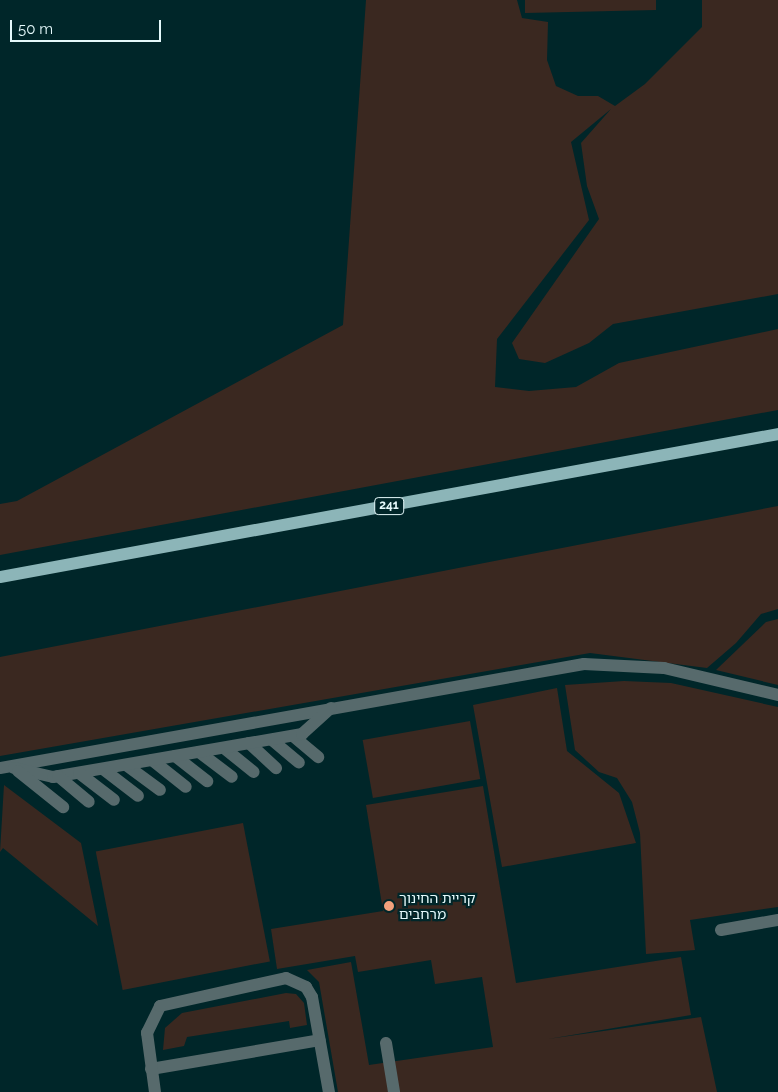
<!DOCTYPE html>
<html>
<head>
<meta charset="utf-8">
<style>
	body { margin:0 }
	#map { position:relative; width:778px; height:1092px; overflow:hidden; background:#002629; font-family:Raleway,"Noto Sans Hebrew",sans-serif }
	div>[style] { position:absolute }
	.green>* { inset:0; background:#3a2820; transform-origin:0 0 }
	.minor>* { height:12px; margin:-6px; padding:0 6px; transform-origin:6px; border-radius:6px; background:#576a6c }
	.major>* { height:12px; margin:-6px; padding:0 6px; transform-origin:6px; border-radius:6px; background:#8cb5b8 }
	.dots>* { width:14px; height:14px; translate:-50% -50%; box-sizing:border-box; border:2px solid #002629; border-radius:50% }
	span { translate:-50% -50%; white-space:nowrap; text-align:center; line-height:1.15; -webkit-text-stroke:4.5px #002629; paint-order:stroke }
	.shield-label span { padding:1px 4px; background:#002629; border:1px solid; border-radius:4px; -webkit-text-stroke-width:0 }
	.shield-label { font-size:12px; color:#e5f9fb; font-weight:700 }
	.poi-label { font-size:14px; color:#e5f9fb }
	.left { translate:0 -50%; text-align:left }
	.scale { position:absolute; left:10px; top:20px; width:151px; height:22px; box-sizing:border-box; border:2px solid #e5f9fb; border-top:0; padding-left:6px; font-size:15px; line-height:18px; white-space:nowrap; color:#e5f9fb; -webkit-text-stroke:4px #002629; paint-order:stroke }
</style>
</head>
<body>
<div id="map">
	<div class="green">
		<div style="clip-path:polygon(366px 0,517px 0,522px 18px,548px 22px,547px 60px,556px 86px,578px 96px,598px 96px,615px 106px,645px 84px,702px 27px,702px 0,778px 0,778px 294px,613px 324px,589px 343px,545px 363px,519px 359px,512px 343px,599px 219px,587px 186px,581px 143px,611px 109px,571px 142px,589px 220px,497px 339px,495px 387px,529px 391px,576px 387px,619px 363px,778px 329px,778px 410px,0 555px,0 504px,17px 501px,343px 325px)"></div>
		<div style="clip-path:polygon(525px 0,656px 0,656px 10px,525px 13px)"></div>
		<div style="clip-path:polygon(778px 506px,778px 609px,761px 614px,736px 643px,707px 668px,590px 653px,0 756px,0 657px)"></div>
		<div style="clip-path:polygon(778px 619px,778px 685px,716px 670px,766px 622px)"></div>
		<div style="clip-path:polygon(624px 681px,671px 683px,778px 707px,778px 907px,690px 920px,695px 950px,646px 954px,640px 833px,632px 802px,617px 778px,599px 772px,575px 750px,565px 685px)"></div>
		<div style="clip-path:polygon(557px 688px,567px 751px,619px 793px,636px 843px,502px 867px,473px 705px)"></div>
		<div style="left:470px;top:721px;width:59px;height:109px;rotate:80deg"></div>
		<div style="clip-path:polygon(4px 785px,81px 843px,98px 926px,3px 848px,0 852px)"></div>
		<div style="clip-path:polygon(483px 786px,516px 983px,681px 957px,691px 1015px,548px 1039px,701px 1017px,717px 1092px,338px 1092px,319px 982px,307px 970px,351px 962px,369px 1065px,493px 1047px,482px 977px,435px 984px,431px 960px,358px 972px,355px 956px,277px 969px,271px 929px,383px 911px,366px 805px)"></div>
		<div style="left:243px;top:823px;width:141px;height:150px;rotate:79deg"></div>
		<div style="clip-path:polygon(286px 993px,296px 994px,304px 1003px,307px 1025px,290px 1028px,289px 1021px,187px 1037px,184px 1046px,163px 1050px,165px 1028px,182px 1013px)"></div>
	</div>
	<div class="minor">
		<div style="left:293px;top:736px;width:33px;rotate:40deg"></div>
		<div style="left:272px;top:740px;width:35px;rotate:40deg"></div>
		<div style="left:249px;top:743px;width:37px;rotate:43deg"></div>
		<div style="left:224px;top:748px;width:38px;rotate:39deg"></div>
		<div style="left:199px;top:752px;width:41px;rotate:37.1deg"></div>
		<div style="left:175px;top:756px;width:41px;rotate:38deg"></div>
		<div style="left:152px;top:760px;width:43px;rotate:38.5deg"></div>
		<div style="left:126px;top:765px;width:42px;rotate:36.3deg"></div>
		<div style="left:0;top:768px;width:593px;rotate:-10.1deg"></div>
		<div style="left:584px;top:664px;width:80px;rotate:2.9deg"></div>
		<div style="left:664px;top:668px;width:117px;rotate:13.3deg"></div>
		<div style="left:14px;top:768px;width:40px;rotate:13deg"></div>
		<div style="left:53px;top:777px;width:253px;rotate:-9.8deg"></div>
		<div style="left:302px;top:734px;width:39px;rotate:-42deg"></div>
		<div style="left:103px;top:769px;width:44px;rotate:37.6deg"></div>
		<div style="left:18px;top:771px;width:58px;rotate:38.7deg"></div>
		<div style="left:79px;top:773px;width:44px;rotate:37.6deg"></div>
		<div style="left:58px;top:776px;width:40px;rotate:40deg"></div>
		<div style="left:721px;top:930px;width:58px;rotate:-10deg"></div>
		<div style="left:386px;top:1043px;width:50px;rotate:80.7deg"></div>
		<div style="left:151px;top:1069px;width:171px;rotate:-9.7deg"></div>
		<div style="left:155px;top:1092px;width:60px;rotate:-97.7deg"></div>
		<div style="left:147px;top:1033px;width:30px;rotate:-64deg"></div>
		<div style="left:160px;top:1006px;width:129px;rotate:-12.5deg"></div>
		<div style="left:286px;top:978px;width:22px;rotate:24deg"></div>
		<div style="left:306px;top:987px;width:12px;rotate:59deg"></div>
		<div style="left:312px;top:997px;width:97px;rotate:79.9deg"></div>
	</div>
	<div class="major">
		<div style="left:0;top:577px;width:791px;rotate:-10.41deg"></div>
	</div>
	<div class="dots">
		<div style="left:389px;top:906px;background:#f1a17c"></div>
	</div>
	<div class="shield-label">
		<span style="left:389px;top:506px">241</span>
	</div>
	<div class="poi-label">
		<span class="left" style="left:399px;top:906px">קריית החינוך<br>מרחבים</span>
	</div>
	<div class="scale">50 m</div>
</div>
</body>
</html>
